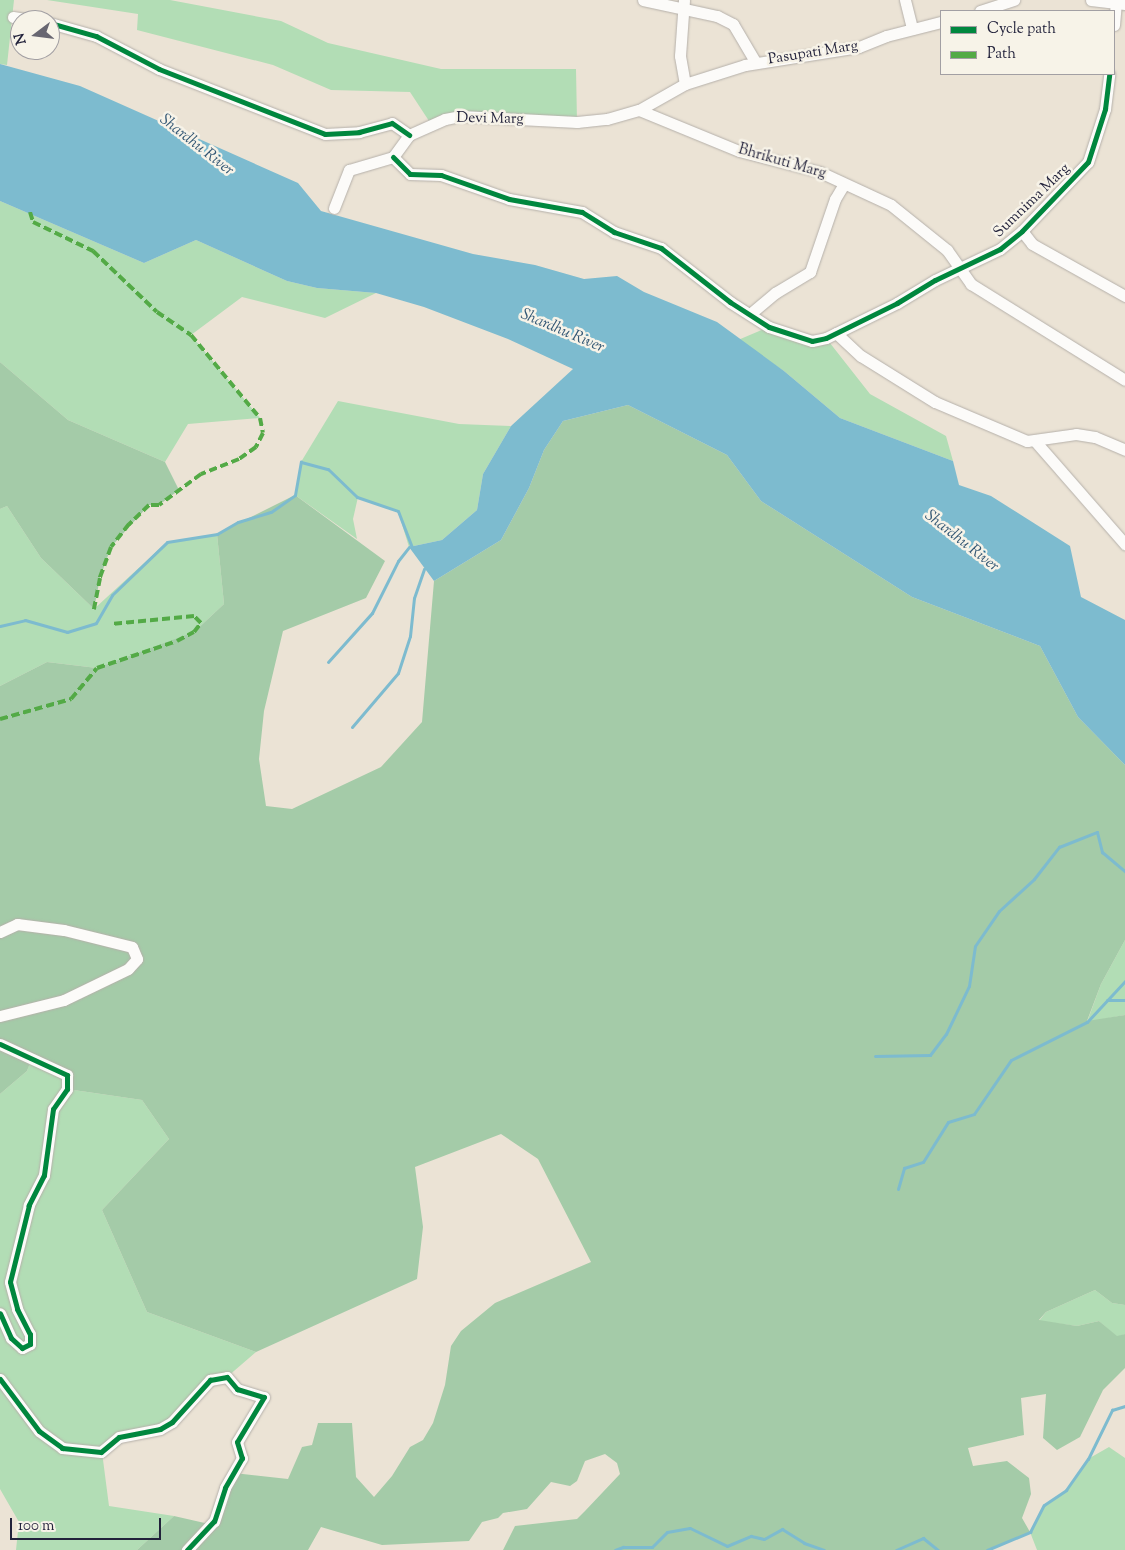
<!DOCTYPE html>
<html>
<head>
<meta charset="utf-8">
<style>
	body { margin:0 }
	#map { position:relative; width:1125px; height:1550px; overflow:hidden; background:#ebe3d5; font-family:"Sorts Mill Goudy",serif }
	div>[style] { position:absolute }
	.green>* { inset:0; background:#b2ddb5 }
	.forest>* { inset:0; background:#a4cba8 }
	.water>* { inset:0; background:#7dbbcf }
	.stream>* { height:3px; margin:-1.5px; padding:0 1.5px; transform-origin:1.5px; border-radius:1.5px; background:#7dbbcf }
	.roads { filter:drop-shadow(0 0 1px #b5b0aa) drop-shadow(0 0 1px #b5b0aa) }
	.minor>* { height:11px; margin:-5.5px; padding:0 5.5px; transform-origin:5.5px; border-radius:5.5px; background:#fcfbf9 }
	.quiet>* { height:4px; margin-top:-2px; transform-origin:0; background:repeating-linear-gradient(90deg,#53aa46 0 8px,transparent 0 12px) }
	.cycleway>* { height:5px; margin:-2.5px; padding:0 2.5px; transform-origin:2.5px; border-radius:2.5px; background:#00873e }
	span { translate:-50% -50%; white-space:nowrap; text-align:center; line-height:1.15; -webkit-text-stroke:5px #f7f3e8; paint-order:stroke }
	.street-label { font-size:15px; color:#22223b }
	.water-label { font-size:16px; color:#345875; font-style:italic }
	.legend { position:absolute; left:940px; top:10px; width:175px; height:65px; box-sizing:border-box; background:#f7f3e8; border:1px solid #a29fa3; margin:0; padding:6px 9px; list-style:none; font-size:15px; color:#22223b }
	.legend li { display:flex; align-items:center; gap:10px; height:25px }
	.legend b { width:25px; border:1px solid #a29fa3 }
	.north { position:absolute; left:10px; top:10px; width:50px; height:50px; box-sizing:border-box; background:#f7f3e8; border:1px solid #a29fa3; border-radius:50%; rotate:255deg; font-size:14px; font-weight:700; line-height:20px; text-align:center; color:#22223b }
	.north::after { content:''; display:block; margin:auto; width:18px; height:22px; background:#686671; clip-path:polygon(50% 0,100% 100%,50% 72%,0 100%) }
	.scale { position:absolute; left:10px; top:1518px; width:151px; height:22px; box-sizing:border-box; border:2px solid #22223b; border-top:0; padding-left:6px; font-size:15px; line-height:18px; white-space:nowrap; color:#22223b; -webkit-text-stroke:4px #f7f3e8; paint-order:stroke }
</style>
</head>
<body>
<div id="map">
	<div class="green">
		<div style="clip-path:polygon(0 0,14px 0,7px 65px,0 64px)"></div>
		<div style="clip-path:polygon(47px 0,170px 0,281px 21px,328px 43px,441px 69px,576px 69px,577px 122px,501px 117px,431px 124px,410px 92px,331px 90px,273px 65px,137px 30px,138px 14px)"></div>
		<div style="clip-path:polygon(0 201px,144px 263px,196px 240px,287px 281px,317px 288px,376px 293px,325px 318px,242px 297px,191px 335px,260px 418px,188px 424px,165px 462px,68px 420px,0 362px)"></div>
		<div style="clip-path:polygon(769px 327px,826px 338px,870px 394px,946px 436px,953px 461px,840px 418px,784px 371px,738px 340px)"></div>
		<div style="clip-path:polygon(338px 401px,459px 424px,511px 426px,483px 474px,477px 510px,442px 540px,409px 547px,398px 511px,358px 497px,353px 519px,357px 539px,295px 495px,301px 462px)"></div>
		<div style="clip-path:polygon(7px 506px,41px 558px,94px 609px,167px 542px,217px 534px,224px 604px,194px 632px,177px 641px,97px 668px,47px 662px,0 686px,0 509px)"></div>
		<div style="clip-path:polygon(1125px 940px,1125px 1015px,1087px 1022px,1101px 984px)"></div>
		<div style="clip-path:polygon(32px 1057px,67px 1075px,67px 1089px,142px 1100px,169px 1139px,102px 1210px,147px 1312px,256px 1352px,227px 1377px,209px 1380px,172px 1422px,136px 1435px,102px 1452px,109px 1506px,174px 1516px,137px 1550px,16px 1550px,19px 1522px,0 1489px,0 1094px,27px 1071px)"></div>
		<div style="clip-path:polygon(1095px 1290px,1112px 1303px,1125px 1305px,1125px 1334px,1117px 1337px,1099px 1321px,1077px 1326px,1039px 1321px,1046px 1312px)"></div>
		<div style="clip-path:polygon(1109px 1447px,1125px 1458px,1125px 1550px,1037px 1550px,1030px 1532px,1044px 1505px,1066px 1490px,1088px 1459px)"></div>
	</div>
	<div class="forest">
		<div style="clip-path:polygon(0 362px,68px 420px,165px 462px,179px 490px,159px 505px,149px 505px,111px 547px,100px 578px,94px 609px,41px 558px,7px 506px,0 509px)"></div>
		<div style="clip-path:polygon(628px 405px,727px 455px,761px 501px,912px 597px,1040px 646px,1078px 717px,1125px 765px,1125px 940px,1101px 984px,1087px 1021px,1125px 1015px,1125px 1305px,1112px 1303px,1095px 1290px,1046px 1312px,1039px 1320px,1077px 1326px,1099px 1321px,1117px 1336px,1125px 1334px,1125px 1368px,1103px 1390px,1080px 1437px,1057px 1450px,1043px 1438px,1046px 1394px,1021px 1398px,1024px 1435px,968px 1448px,973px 1466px,1007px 1461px,1029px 1478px,1031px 1494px,1022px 1518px,1030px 1532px,987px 1550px,503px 1550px,515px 1526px,577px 1519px,585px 1511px,620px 1474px,617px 1463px,605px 1454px,585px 1461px,577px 1481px,570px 1486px,551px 1482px,527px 1509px,503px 1513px,498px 1518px,482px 1522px,469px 1541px,382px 1545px,321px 1527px,308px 1550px,137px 1550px,174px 1516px,209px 1524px,234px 1473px,288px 1479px,302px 1447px,312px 1445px,318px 1423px,352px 1423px,356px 1477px,374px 1497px,392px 1476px,410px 1447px,423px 1440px,433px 1423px,445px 1385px,451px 1346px,461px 1331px,495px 1303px,591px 1262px,538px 1159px,501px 1134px,415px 1167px,423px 1227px,417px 1279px,256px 1352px,147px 1312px,102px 1210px,169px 1139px,142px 1100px,67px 1089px,67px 1075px,32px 1058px,27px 1071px,0 1094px,0 686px,47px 662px,97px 668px,194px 632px,224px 604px,217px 534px,295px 495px,385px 561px,366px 598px,283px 631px,264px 711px,259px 759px,266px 806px,292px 809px,381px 767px,422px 722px,434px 581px,501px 540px,529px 488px,544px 450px,563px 421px)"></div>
	</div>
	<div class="water">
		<div style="clip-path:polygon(0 64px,80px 86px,298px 183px,321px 211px,473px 254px,535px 265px,584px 279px,617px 276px,644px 292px,717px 322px,784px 371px,840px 418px,953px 461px,959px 485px,991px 496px,1070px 546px,1081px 597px,1125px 620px,1125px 765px,1078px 717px,1040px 646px,912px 597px,761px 501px,727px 455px,628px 405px,563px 421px,544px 450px,529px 488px,501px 540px,434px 581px,409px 547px,442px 540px,477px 510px,483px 474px,511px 426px,573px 369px,508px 339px,424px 307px,376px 293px,317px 288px,287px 281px,196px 240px,144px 263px,0 201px)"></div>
	</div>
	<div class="stream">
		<div style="left:0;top:626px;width:26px;rotate:-13deg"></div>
		<div style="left:25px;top:620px;width:44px;rotate:15.9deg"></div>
		<div style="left:67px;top:632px;width:30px;rotate:-17deg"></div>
		<div style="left:96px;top:623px;width:32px;rotate:-60deg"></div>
		<div style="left:112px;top:595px;width:76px;rotate:-43.9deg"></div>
		<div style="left:167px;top:542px;width:51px;rotate:-9.1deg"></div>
		<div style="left:217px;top:534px;width:24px;rotate:-30deg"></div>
		<div style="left:238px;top:522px;width:34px;rotate:-17deg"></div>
		<div style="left:271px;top:512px;width:29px;rotate:-35deg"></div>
		<div style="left:295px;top:495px;width:34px;rotate:-80deg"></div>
		<div style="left:301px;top:462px;width:28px;rotate:15deg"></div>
		<div style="left:328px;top:469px;width:40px;rotate:44deg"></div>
		<div style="left:357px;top:497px;width:43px;rotate:18.9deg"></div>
		<div style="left:398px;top:511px;width:39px;rotate:69deg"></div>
		<div style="left:328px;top:662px;width:66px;rotate:-48.1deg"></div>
		<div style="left:372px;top:613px;width:58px;rotate:-63.4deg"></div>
		<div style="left:398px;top:561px;width:18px;rotate:-52deg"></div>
		<div style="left:352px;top:727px;width:71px;rotate:-49.6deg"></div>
		<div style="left:398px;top:673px;width:39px;rotate:-72deg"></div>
		<div style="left:410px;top:636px;width:38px;rotate:-84deg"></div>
		<div style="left:414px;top:598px;width:31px;rotate:-71deg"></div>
		<div style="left:1107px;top:1000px;width:18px"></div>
		<div style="left:875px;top:1056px;width:55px;rotate:-1deg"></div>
		<div style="left:930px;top:1055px;width:26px;rotate:-53deg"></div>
		<div style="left:946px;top:1034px;width:53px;rotate:-64.4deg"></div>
		<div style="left:969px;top:986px;width:40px;rotate:-81.5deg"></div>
		<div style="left:975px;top:946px;width:42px;rotate:-55.6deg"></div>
		<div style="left:999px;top:911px;width:47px;rotate:-42.4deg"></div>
		<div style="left:1034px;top:879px;width:41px;rotate:-52deg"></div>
		<div style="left:1059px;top:847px;width:41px;rotate:-21.5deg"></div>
		<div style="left:1097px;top:832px;width:21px;rotate:76deg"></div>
		<div style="left:1102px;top:852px;width:30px;rotate:40deg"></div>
		<div style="left:898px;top:1189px;width:22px;rotate:-74deg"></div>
		<div style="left:904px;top:1168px;width:20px;rotate:-18deg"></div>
		<div style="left:923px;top:1162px;width:47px;rotate:-58deg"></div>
		<div style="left:948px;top:1122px;width:27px;rotate:-17deg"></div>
		<div style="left:974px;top:1114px;width:65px;rotate:-55.6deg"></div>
		<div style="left:1011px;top:1060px;width:85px;rotate:-26.6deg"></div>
		<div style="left:1087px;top:1022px;width:56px;rotate:-47.2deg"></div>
		<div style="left:615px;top:1550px;width:9px;rotate:-21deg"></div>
		<div style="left:623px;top:1547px;width:29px"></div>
		<div style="left:652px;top:1547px;width:21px;rotate:-45deg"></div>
		<div style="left:667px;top:1532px;width:23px;rotate:-10deg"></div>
		<div style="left:690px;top:1528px;width:41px;rotate:25.9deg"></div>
		<div style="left:727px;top:1546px;width:26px;rotate:-23deg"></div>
		<div style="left:751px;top:1536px;width:13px;rotate:13deg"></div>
		<div style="left:764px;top:1539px;width:21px;rotate:-29deg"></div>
		<div style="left:782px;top:1529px;width:26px;rotate:32deg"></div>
		<div style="left:804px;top:1543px;width:21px;rotate:19deg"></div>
		<div style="left:896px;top:1550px;width:30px;rotate:-24deg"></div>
		<div style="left:923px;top:1538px;width:19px;rotate:39deg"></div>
		<div style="left:987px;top:1550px;width:47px;rotate:-22.7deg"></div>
		<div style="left:1030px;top:1532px;width:30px;rotate:-63deg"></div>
		<div style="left:1044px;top:1505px;width:27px;rotate:-34deg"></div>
		<div style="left:1066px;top:1490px;width:38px;rotate:-55deg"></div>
		<div style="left:1088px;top:1459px;width:55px;rotate:-63.9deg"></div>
		<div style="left:1112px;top:1410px;width:14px;rotate:-17deg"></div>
	</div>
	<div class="roads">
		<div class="minor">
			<div style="left:643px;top:0;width:76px;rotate:12.2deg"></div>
			<div style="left:717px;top:16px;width:18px;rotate:27deg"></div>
			<div style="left:733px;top:24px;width:45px;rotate:59.5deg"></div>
			<div style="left:684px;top:0;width:56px;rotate:94.1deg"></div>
			<div style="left:680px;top:56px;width:28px;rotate:80deg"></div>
			<div style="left:905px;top:0;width:30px;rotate:76deg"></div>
			<div style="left:1091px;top:0;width:34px;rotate:7deg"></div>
			<div style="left:980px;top:11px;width:36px;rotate:-18deg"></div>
			<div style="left:13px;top:17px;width:18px;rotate:9deg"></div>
			<div style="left:50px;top:23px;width:48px;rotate:15.8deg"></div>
			<div style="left:96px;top:36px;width:71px;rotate:27.6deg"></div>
			<div style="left:159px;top:69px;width:178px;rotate:21.4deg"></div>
			<div style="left:325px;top:134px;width:34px;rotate:-3deg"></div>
			<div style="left:359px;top:132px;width:34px;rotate:-15deg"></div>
			<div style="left:392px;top:123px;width:21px;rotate:35deg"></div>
			<div style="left:1114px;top:25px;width:25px;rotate:-85deg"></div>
			<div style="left:639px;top:110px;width:108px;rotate:22.3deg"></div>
			<div style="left:739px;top:151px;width:84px;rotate:14.5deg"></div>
			<div style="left:820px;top:172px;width:78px;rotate:24.9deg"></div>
			<div style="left:891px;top:205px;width:72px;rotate:38.8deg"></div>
			<div style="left:947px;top:250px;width:42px;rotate:54.8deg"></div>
			<div style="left:971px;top:284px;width:181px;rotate:31.9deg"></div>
			<div style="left:393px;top:157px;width:24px;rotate:45deg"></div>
			<div style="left:410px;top:174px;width:31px;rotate:2deg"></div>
			<div style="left:441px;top:175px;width:72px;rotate:19.4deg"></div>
			<div style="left:509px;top:199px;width:74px;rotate:10.1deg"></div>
			<div style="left:582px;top:212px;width:38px;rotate:32deg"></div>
			<div style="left:614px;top:232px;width:50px;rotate:18.8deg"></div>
			<div style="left:661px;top:248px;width:88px;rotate:38deg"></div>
			<div style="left:730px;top:302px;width:46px;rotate:32.7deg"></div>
			<div style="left:769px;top:327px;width:45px;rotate:18deg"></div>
			<div style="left:812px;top:341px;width:14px;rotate:-12deg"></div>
			<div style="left:826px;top:338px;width:79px;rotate:-26.2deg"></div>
			<div style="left:897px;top:303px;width:44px;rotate:-31.2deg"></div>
			<div style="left:935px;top:280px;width:72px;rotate:-25.5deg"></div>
			<div style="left:1000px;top:249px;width:28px;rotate:-39deg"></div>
			<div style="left:1022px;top:231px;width:95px;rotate:-46.3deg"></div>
			<div style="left:1088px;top:162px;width:56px;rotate:-72.2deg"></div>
			<div style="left:1105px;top:109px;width:35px;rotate:-83deg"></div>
			<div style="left:334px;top:208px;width:41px;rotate:-68.5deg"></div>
			<div style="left:349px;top:170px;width:46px;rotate:-16.5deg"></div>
			<div style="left:393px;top:157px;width:27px;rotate:-54deg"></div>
			<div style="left:409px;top:135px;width:39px;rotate:-24deg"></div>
			<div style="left:445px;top:119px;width:16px;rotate:-11deg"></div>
			<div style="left:461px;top:116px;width:116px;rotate:3deg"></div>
			<div style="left:577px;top:122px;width:30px;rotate:-6deg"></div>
			<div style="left:607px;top:119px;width:33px;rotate:-16deg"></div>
			<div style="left:639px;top:110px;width:53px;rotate:-29.5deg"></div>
			<div style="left:685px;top:84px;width:63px;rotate:-17.6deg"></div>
			<div style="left:745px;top:65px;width:115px;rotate:-9deg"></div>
			<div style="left:859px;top:47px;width:29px;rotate:-22deg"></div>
			<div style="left:886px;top:36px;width:57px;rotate:-14.3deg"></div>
			<div style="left:1022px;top:231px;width:16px;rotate:52deg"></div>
			<div style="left:1032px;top:244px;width:107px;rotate:29.2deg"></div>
			<div style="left:750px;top:314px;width:33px;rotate:-40deg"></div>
			<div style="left:775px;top:293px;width:41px;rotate:-31deg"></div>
			<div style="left:810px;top:272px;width:77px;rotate:-71.1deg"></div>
			<div style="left:835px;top:199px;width:17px;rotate:-59deg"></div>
			<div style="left:836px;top:333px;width:34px;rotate:43deg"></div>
			<div style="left:861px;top:356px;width:87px;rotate:31.9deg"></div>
			<div style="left:935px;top:402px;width:100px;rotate:23deg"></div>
			<div style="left:1027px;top:441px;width:49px;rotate:-8.1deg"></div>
			<div style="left:1076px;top:434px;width:19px;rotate:9deg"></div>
			<div style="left:1095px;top:437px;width:33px;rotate:23deg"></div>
			<div style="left:1035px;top:441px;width:137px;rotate:48.9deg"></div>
			<div style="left:0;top:932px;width:19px;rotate:-25deg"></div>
			<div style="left:17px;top:924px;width:47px;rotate:7.3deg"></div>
			<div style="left:64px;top:930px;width:70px;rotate:14deg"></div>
			<div style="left:132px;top:947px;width:13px;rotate:67deg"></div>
			<div style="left:137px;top:959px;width:13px;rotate:132deg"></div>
			<div style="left:128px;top:969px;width:71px;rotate:154.2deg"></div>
			<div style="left:64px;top:1000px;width:66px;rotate:166deg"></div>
			<div style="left:0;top:1044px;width:74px;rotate:24.8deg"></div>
			<div style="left:67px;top:1075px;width:14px;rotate:90deg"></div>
			<div style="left:67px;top:1089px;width:24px;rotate:125deg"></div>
			<div style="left:53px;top:1109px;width:67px;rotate:97.8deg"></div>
			<div style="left:44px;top:1175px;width:34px;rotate:117deg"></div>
			<div style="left:29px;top:1205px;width:79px;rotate:103.9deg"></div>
			<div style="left:10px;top:1282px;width:28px;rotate:75deg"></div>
			<div style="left:17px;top:1309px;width:28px;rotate:63deg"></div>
			<div style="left:30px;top:1334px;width:10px;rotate:90deg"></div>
			<div style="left:30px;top:1344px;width:9px;rotate:153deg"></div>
			<div style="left:22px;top:1348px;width:15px;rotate:-138deg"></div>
			<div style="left:11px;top:1338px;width:27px;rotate:-114deg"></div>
			<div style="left:0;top:1379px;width:65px;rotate:53.1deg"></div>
			<div style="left:39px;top:1431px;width:29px;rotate:36deg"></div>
			<div style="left:62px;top:1448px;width:39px;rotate:6deg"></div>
			<div style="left:101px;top:1452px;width:23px;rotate:-40deg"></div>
			<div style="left:119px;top:1437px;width:42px;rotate:-11deg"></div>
			<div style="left:160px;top:1429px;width:14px;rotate:-30deg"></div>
			<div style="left:172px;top:1422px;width:57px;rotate:-47.9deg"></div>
			<div style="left:210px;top:1380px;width:17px;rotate:-10deg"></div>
			<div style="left:227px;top:1377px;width:16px;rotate:50deg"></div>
			<div style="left:237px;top:1389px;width:28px;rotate:17deg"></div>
			<div style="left:264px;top:1397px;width:52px;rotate:121deg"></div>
			<div style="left:237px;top:1442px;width:17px;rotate:73deg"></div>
			<div style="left:242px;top:1458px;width:34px;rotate:120deg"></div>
			<div style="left:225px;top:1488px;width:35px;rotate:108deg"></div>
			<div style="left:214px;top:1521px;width:40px;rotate:133deg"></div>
		</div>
	</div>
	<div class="quiet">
		<div style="left:30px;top:212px;width:10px;rotate:73deg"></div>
		<div style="left:33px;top:222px;width:67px;rotate:25.8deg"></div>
		<div style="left:93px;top:251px;width:88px;rotate:43.6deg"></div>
		<div style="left:157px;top:312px;width:41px;rotate:34.1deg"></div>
		<div style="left:191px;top:335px;width:108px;rotate:50.3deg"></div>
		<div style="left:260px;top:418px;width:15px;rotate:79deg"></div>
		<div style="left:263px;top:433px;width:16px;rotate:117deg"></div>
		<div style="left:256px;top:447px;width:21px;rotate:145deg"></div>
		<div style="left:239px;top:459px;width:41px;rotate:158.5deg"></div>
		<div style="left:201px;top:474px;width:52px;rotate:143.6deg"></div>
		<div style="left:159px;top:505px;width:10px;rotate:180deg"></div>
		<div style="left:149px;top:505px;width:28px;rotate:136deg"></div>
		<div style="left:129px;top:524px;width:29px;rotate:128deg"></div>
		<div style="left:111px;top:547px;width:33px;rotate:110deg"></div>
		<div style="left:100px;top:578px;width:32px;rotate:101deg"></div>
		<div style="left:0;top:719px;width:74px;rotate:-15.7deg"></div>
		<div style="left:71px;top:699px;width:40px;rotate:-50deg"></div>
		<div style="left:97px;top:668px;width:84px;rotate:-18.6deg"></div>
		<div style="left:177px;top:641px;width:19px;rotate:-28deg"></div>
		<div style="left:194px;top:632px;width:11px;rotate:-52deg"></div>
		<div style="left:201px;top:623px;width:10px;rotate:-135deg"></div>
		<div style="left:194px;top:616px;width:83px;rotate:174.5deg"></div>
	</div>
	<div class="cycleway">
		<div style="left:50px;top:23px;width:48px;rotate:15.8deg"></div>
		<div style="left:96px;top:36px;width:71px;rotate:27.6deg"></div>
		<div style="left:159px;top:69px;width:178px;rotate:21.4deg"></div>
		<div style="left:325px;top:134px;width:34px;rotate:-3deg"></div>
		<div style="left:359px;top:132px;width:34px;rotate:-15deg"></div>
		<div style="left:392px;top:123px;width:21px;rotate:35deg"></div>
		<div style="left:393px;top:157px;width:24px;rotate:45deg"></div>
		<div style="left:410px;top:174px;width:31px;rotate:2deg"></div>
		<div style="left:441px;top:175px;width:72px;rotate:19.4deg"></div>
		<div style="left:509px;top:199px;width:74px;rotate:10.1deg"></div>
		<div style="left:582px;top:212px;width:38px;rotate:32deg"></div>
		<div style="left:614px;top:232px;width:50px;rotate:18.8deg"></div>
		<div style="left:661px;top:248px;width:88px;rotate:38deg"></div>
		<div style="left:730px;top:302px;width:46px;rotate:32.7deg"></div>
		<div style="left:769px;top:327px;width:45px;rotate:18deg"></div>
		<div style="left:812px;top:341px;width:14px;rotate:-12deg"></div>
		<div style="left:826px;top:338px;width:79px;rotate:-26.2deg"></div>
		<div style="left:897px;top:303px;width:44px;rotate:-31.2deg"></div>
		<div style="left:935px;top:280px;width:72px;rotate:-25.5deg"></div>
		<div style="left:1000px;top:249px;width:28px;rotate:-39deg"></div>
		<div style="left:1022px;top:231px;width:95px;rotate:-46.3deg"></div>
		<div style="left:1088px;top:162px;width:56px;rotate:-72.2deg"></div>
		<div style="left:1105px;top:109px;width:35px;rotate:-83deg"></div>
		<div style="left:0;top:1044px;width:74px;rotate:24.8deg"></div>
		<div style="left:67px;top:1075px;width:14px;rotate:90deg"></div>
		<div style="left:67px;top:1089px;width:24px;rotate:125deg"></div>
		<div style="left:53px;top:1109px;width:67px;rotate:97.8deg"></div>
		<div style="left:44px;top:1175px;width:34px;rotate:117deg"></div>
		<div style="left:29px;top:1205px;width:79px;rotate:103.9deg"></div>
		<div style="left:10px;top:1282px;width:28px;rotate:75deg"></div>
		<div style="left:17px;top:1309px;width:28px;rotate:63deg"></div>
		<div style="left:30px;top:1334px;width:10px;rotate:90deg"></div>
		<div style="left:30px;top:1344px;width:9px;rotate:153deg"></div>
		<div style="left:22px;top:1348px;width:15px;rotate:-138deg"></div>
		<div style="left:11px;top:1338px;width:27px;rotate:-114deg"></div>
		<div style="left:0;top:1379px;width:65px;rotate:53.1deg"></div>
		<div style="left:39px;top:1431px;width:29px;rotate:36deg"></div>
		<div style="left:62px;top:1448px;width:39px;rotate:6deg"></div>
		<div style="left:101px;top:1452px;width:23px;rotate:-40deg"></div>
		<div style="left:119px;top:1437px;width:42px;rotate:-11deg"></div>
		<div style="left:160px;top:1429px;width:14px;rotate:-30deg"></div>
		<div style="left:172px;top:1422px;width:57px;rotate:-47.9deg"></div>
		<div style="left:210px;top:1380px;width:17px;rotate:-10deg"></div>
		<div style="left:227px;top:1377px;width:16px;rotate:50deg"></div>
		<div style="left:237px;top:1389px;width:28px;rotate:17deg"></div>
		<div style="left:264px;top:1397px;width:52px;rotate:121deg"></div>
		<div style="left:237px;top:1442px;width:17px;rotate:73deg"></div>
		<div style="left:242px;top:1458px;width:34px;rotate:120deg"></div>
		<div style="left:225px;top:1488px;width:35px;rotate:108deg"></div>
		<div style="left:214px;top:1521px;width:40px;rotate:133deg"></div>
	</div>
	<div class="street-label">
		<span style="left:813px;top:53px;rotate:-9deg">Pasupati Marg</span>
		<span style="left:490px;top:119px;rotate:1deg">Devi Marg</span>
		<span style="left:782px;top:162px;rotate:16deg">Bhrikuti Marg</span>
		<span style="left:1032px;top:201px;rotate:-44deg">Sumnima Marg</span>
	</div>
	<div class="water-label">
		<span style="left:196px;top:146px;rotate:38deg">Shardhu River</span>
		<span style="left:562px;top:332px;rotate:23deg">Shardhu River</span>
		<span style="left:961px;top:542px;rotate:38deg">Shardhu River</span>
	</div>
	<ul class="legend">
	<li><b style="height:6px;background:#00873e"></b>Cycle path</li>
	<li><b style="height:6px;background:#53aa46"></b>Path</li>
	</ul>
	<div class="north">N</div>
	<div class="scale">100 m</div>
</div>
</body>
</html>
